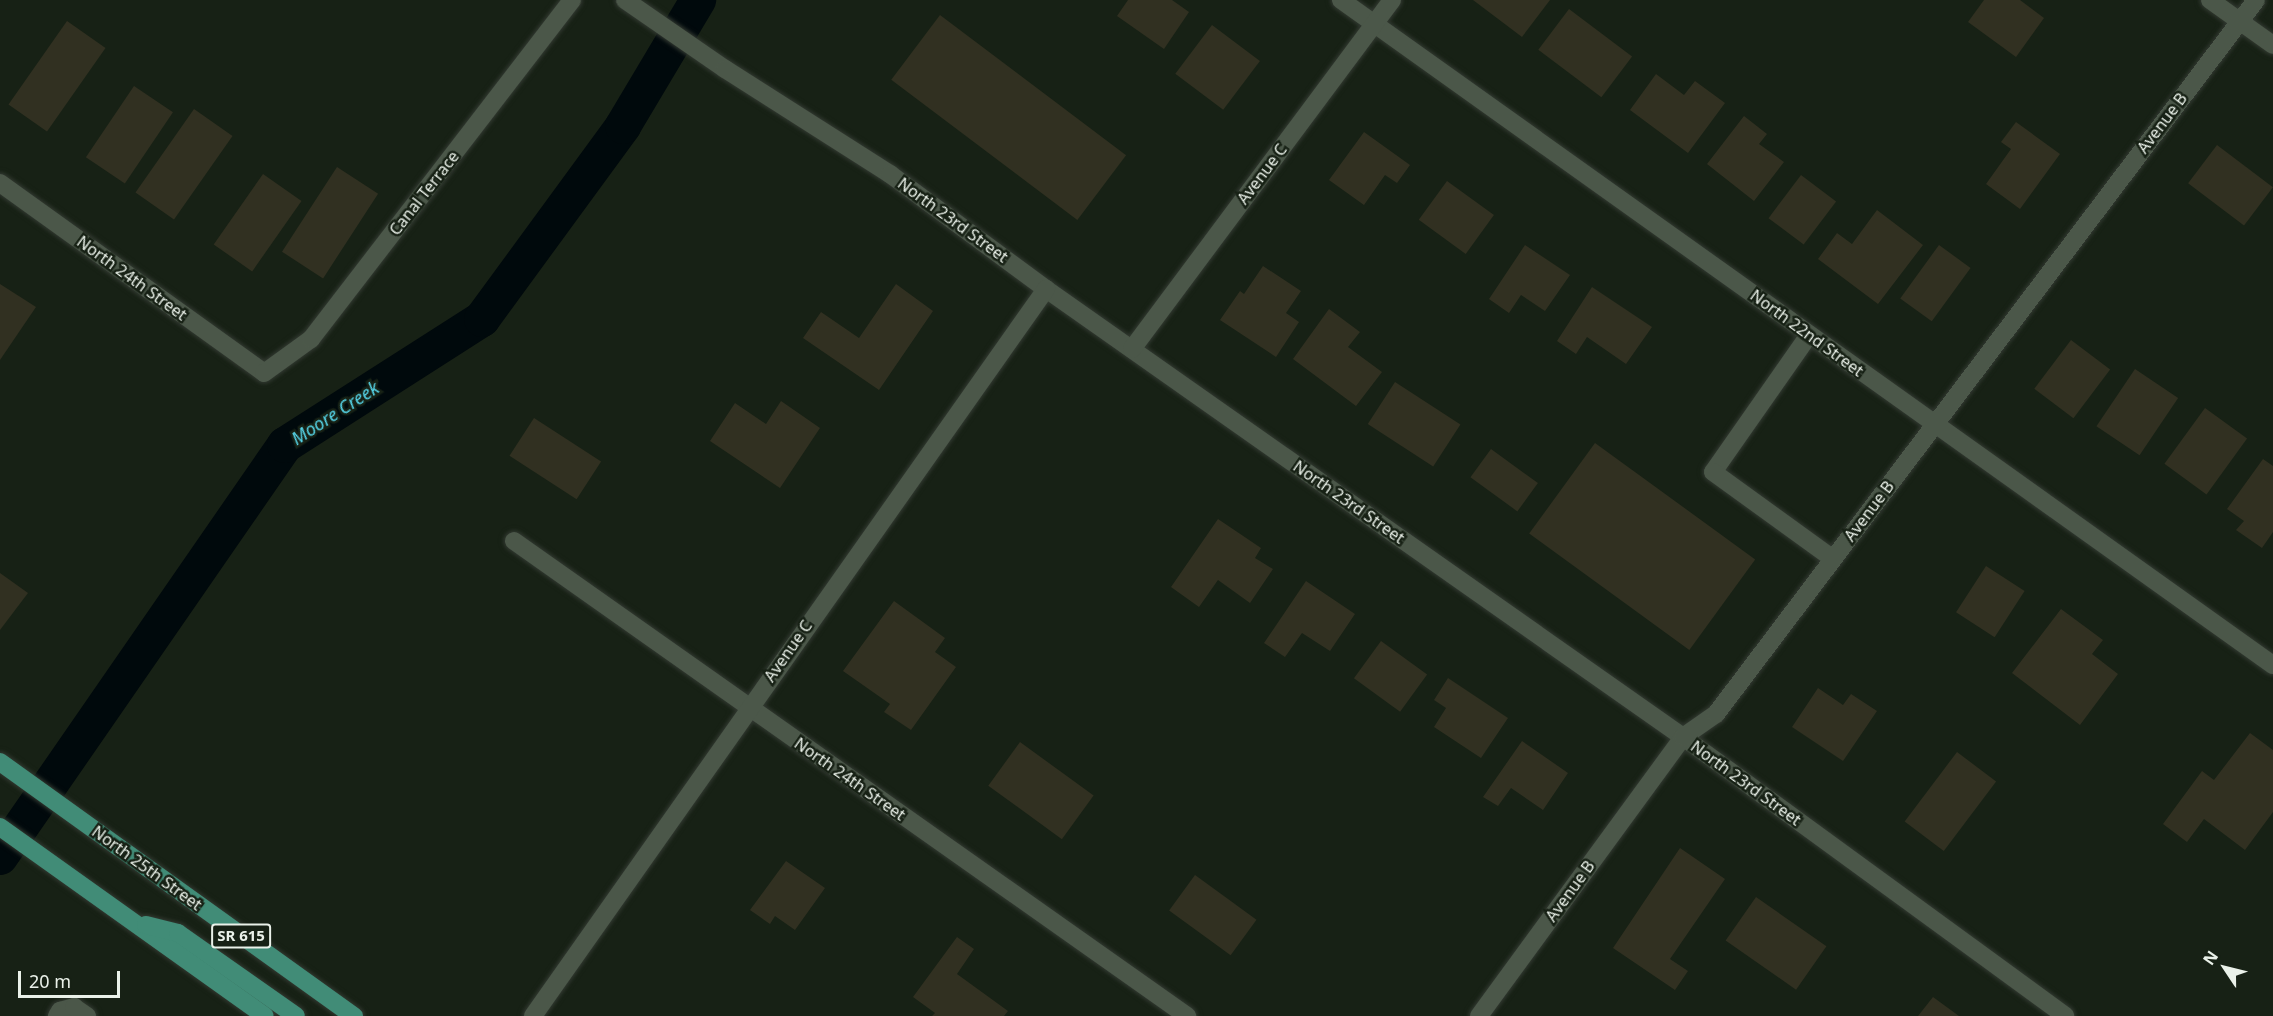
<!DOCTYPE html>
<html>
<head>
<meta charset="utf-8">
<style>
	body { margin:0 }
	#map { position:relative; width:2273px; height:1016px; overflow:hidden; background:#172115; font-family:"Noto Sans",sans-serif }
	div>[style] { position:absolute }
	.canal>* { height:36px; margin:-18px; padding:0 18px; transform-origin:18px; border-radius:18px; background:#00090c }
	.building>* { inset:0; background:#313021; transform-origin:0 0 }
	.roads { filter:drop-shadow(0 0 2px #323931) drop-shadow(0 0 2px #323931) }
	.service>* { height:18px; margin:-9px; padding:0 9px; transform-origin:9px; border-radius:9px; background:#4b5749 }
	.minor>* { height:18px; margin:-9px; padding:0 9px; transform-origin:9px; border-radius:9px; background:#4b5749 }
	.primary>* { height:18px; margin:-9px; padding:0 9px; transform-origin:9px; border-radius:9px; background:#418c77 }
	span { translate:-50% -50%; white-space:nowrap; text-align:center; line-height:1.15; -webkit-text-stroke:5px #172115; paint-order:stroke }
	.shield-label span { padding:2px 4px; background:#172115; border:2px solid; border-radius:4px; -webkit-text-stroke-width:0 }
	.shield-label { font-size:15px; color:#eaf1e9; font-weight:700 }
	.street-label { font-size:16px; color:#eaf1e9 }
	.water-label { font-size:18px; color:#57d8ec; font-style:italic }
	.north { position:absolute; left:2195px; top:938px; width:60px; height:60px; -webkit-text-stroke:4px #172115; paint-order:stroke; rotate:305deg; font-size:16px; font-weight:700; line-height:24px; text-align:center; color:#eaf1e9 }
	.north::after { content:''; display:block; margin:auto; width:21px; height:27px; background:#eaf1e9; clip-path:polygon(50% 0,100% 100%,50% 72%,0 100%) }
	.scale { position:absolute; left:18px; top:971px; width:102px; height:27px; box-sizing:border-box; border:3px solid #eaf1e9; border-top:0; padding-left:8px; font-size:18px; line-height:21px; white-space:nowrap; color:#eaf1e9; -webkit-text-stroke:4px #172115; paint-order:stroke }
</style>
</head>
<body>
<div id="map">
	<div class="canal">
		<div style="left:0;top:857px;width:501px;rotate:-55.33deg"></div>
		<div style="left:285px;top:445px;width:234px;rotate:-32.6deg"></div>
		<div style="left:482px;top:319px;width:239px;rotate:-53.8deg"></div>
		<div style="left:623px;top:126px;width:147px;rotate:-59.2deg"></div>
	</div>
	<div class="building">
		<div style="clip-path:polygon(1128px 0,1172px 0,1189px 12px,1164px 49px,1117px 16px)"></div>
		<div style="clip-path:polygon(1473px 0,1550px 0,1522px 37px)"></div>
		<div style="clip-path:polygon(1984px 0,2020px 0,2044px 18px,2016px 57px,1968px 22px)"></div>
		<div style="left:1569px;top:9px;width:79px;height:51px;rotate:37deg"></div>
		<div style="left:940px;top:15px;width:233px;height:81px;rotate:37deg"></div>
		<div style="left:67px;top:21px;width:47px;height:102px;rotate:35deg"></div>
		<div style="left:1212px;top:25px;width:60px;height:61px;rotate:37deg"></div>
		<div style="clip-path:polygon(1656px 74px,1684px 95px,1695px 81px,1725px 103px,1688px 153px,1630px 110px)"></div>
		<div style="left:134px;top:86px;width:47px;height:86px;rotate:34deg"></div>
		<div style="left:194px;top:109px;width:47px;height:102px;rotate:35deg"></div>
		<div style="clip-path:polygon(1744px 116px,1767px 134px,1759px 144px,1784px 162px,1754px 201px,1707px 164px)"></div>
		<div style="clip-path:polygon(2016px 122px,2060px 154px,2020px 209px,1986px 184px,2011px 149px,2001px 142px)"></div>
		<div style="clip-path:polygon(1364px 132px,1410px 165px,1397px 183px,1385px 175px,1364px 205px,1329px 180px)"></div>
		<div style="left:2217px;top:145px;width:70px;height:48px;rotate:37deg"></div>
		<div style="left:337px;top:167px;width:49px;height:101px;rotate:33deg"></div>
		<div style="left:263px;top:174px;width:47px;height:86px;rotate:35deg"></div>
		<div style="left:1801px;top:175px;width:44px;height:54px;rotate:37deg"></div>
		<div style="left:1447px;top:181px;width:58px;height:48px;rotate:36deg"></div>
		<div style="clip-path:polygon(1877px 210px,1923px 245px,1878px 304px,1818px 259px,1837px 233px,1852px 244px)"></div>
		<div style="clip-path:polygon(1525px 245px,1570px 275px,1545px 311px,1521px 295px,1509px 313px,1489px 299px)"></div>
		<div style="left:1939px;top:245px;width:39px;height:66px;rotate:36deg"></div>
		<div style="clip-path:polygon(1263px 266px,1301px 291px,1286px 313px,1299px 322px,1276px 357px,1220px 320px,1240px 291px,1244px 294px)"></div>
		<div style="clip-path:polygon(0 284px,36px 307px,0 360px)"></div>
		<div style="clip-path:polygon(896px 284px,933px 311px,879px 390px,803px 338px,821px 312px,859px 338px)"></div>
		<div style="clip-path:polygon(1592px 287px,1652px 327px,1626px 364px,1587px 337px,1576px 354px,1557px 341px)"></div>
		<div style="clip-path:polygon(1329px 309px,1360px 332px,1348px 347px,1382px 372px,1356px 406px,1293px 359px)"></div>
		<div style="left:2071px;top:340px;width:49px;height:61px;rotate:37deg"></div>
		<div style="left:2135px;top:369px;width:52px;height:69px;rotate:34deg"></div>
		<div style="left:1395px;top:382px;width:78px;height:50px;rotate:33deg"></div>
		<div style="clip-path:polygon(781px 401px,820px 428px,780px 488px,710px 441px,735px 403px,766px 424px)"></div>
		<div style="left:2205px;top:408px;width:52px;height:69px;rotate:36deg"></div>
		<div style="left:534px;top:418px;width:80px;height:45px;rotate:33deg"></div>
		<div style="left:1595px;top:443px;width:198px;height:112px;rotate:36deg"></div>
		<div style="left:1491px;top:449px;width:58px;height:35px;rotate:36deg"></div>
		<div style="clip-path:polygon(2263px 459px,2273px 466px,2273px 532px,2262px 548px,2236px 530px,2244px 521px,2227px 509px)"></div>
		<div style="clip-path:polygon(1218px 519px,1261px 548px,1255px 558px,1273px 569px,1250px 603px,1218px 580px,1199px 607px,1171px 587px)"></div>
		<div style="left:1986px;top:566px;width:46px;height:55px;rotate:33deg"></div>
		<div style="clip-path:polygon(0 573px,28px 593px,0 630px)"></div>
		<div style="clip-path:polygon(1306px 581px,1355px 614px,1330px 651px,1302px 633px,1285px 657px,1264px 643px)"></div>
		<div style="clip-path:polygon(894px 601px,945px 638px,935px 652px,956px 667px,911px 730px,884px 712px,890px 704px,843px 671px)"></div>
		<div style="clip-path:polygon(2061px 609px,2103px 640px,2092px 654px,2118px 674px,2080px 725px,2012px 673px)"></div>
		<div style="left:1381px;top:641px;width:57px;height:46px;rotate:36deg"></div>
		<div style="clip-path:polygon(1448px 678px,1508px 718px,1481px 758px,1434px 727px,1446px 708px,1434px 700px)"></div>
		<div style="clip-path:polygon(1818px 688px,1843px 705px,1851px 694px,1877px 711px,1843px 761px,1792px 727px)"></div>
		<div style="clip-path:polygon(2250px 733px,2273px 750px,2273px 812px,2245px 850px,2204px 819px,2187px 842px,2163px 824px,2202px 771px,2214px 780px)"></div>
		<div style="clip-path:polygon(1522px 741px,1568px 773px,1543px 810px,1511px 788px,1498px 806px,1483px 797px)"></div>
		<div style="left:1020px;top:742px;width:91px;height:54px;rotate:36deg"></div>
		<div style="left:1957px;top:752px;width:49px;height:87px;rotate:37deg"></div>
		<div style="clip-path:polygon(1680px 848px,1725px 879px,1670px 959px,1688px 971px,1675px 990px,1613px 948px)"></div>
		<div style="clip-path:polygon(786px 861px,825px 888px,795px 930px,775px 916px,770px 924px,750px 910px)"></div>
		<div style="left:1195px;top:875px;width:76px;height:44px;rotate:36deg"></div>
		<div style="left:1756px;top:897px;width:86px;height:53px;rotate:35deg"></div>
		<div style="clip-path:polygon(957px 937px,974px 949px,957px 974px,1008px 1011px,1004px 1016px,932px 1016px,935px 1013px,913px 997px)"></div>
		<div style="clip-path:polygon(1933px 997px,1959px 1016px,1918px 1016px)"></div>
	</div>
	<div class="roads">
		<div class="service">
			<div style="left:1809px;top:335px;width:167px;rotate:125deg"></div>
			<div style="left:1713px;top:472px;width:148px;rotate:35.9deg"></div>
			<div style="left:57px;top:1016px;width:6px;rotate:-59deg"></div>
			<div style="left:60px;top:1011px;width:15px;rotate:-16deg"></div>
			<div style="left:74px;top:1007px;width:16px;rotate:35deg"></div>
		</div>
		<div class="minor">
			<div style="left:625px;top:0;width:121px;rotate:34.6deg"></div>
			<div style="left:725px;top:69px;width:196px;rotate:32.5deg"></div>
			<div style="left:890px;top:174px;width:194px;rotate:36.4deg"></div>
			<div style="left:1046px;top:289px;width:779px;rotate:35.12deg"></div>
			<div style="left:1683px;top:737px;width:473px;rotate:36.1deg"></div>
			<div style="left:1341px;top:0;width:1145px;rotate:35.51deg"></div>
			<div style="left:2210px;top:0;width:77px;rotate:35.5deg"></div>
			<div style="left:0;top:183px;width:325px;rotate:35.7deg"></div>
			<div style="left:264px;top:373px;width:58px;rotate:-35.9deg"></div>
			<div style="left:311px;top:339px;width:428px;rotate:-52.4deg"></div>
			<div style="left:1132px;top:349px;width:435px;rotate:-53.3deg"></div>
			<div style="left:514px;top:541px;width:824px;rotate:35.21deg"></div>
			<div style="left:533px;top:1016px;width:890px;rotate:-54.79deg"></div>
			<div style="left:1479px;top:1016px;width:346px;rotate:-53.8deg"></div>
			<div style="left:1683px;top:737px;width:40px;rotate:-34.9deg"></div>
			<div style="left:1716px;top:714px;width:895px;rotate:-52.9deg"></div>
		</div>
		<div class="primary">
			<div style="left:0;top:762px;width:436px;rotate:35.7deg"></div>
			<div style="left:0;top:827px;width:325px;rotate:35.5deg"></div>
			<div style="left:146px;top:925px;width:33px;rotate:14deg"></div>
			<div style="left:178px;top:933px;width:144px;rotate:35.1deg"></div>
		</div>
	</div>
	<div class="shield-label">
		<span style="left:241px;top:936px">SR 615</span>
	</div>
	<div class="street-label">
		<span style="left:2162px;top:123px;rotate:-53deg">Avenue B</span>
		<span style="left:1262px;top:174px;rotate:-53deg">Avenue C</span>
		<span style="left:424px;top:193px;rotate:-52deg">Canal Terrace</span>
		<span style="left:953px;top:220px;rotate:36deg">North 23rd Street</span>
		<span style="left:132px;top:278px;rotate:36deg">North 24th Street</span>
		<span style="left:1807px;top:333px;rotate:36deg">North 22nd Street</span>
		<span style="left:1349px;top:502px;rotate:35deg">North 23rd Street</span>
		<span style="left:1869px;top:511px;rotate:-53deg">Avenue B</span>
		<span style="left:788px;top:651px;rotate:-55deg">Avenue C</span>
		<span style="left:850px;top:779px;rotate:35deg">North 24th Street</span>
		<span style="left:1746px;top:783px;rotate:36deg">North 23rd Street</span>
		<span style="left:147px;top:868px;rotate:36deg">North 25th Street</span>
		<span style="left:1570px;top:891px;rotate:-54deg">Avenue B</span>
	</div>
	<div class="water-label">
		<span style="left:335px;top:413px;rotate:-33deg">Moore Creek</span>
	</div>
	<div class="north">N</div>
	<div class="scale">20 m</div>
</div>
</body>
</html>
